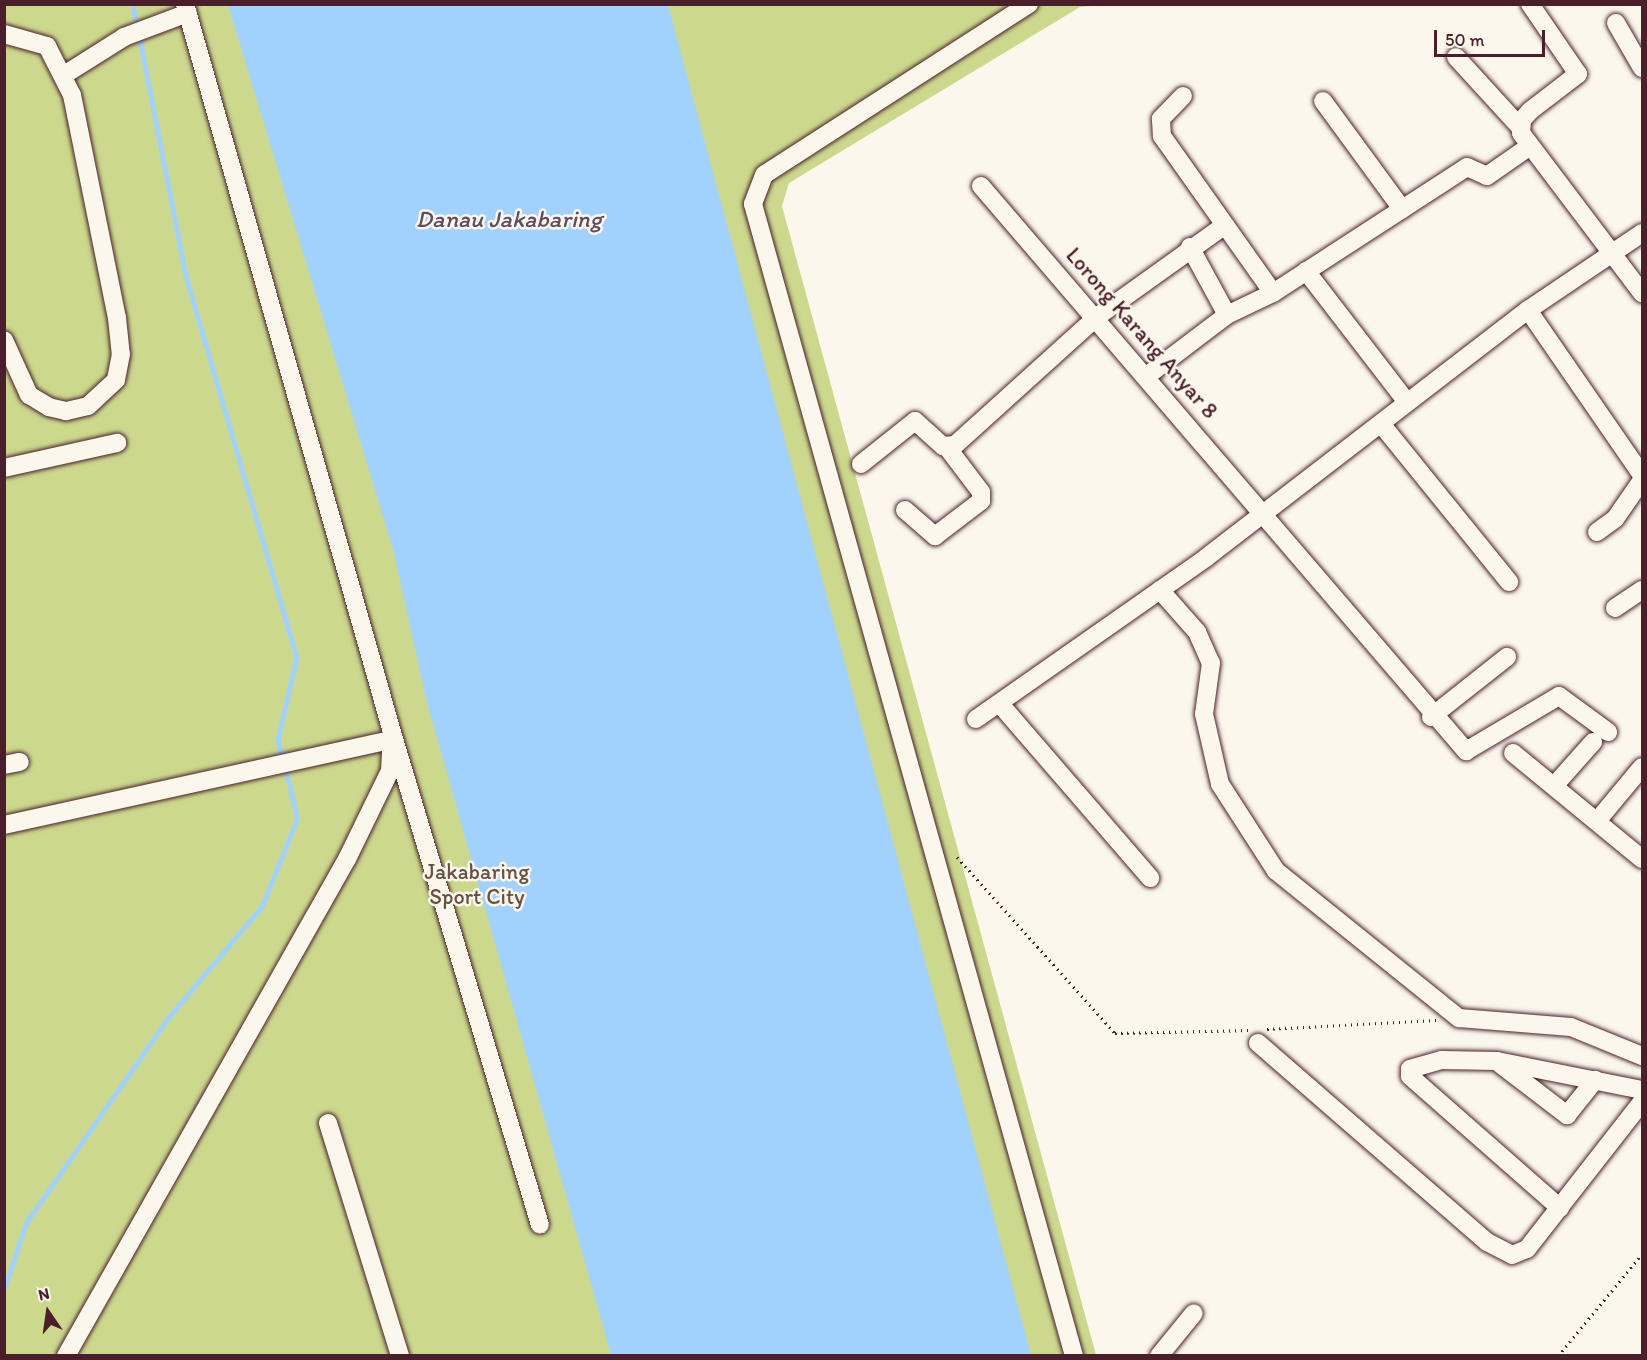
<!DOCTYPE html>
<html>
<head>
<meta charset="utf-8">
<style>
	body { margin:0 }
	#map { position:relative; width:1647px; height:1360px; overflow:hidden; background:#fbf7ec; font-family:Itim,sans-serif }
	div>[style] { position:absolute }
	.green>* { inset:0; background:#ccd98c }
	.water>* { inset:0; background:#a1d2fe }
	.stream>* { height:4.5px; margin:-2.25px; padding:0 2.25px; transform-origin:2.25px; border-radius:2.25px; background:#a1d2fe }
	.path>* { height:3px; margin-top:-1.5px; transform-origin:0; background:repeating-linear-gradient(90deg,#4a1f2b 0 1.5px,transparent 0 6px) }
	.roads { filter:drop-shadow(0 0 2px #4a1f2b) drop-shadow(0 0 2px #4a1f2b) }
	.minor>* { height:18px; margin:-9px; padding:0 9px; transform-origin:9px; border-radius:9px; background:#fbf7ec }
	span { translate:-50% -50%; white-space:nowrap; text-align:center; line-height:1.15; -webkit-text-stroke:5px #fbf7ec; paint-order:stroke }
	.street-label { font-size:22px; color:#4a1f2b }
	.park-label { font-size:22px; color:#6a4e43 }
	.water-label { font-size:24px; color:#604c60; font-style:italic }
	.frame { position:absolute; inset:0; border:6px solid #4a1f2b; pointer-events:none }
	.north { position:absolute; left:18px; top:1282px; width:60px; height:60px; -webkit-text-stroke:4px #fbf7ec; paint-order:stroke; rotate:347deg; font-size:16px; font-weight:700; line-height:24px; text-align:center; color:#4a1f2b }
	.north::after { content:''; display:block; margin:auto; width:21px; height:27px; background:#4a1f2b; clip-path:polygon(50% 0,100% 100%,50% 72%,0 100%) }
	.scale { position:absolute; left:1434px; top:30px; width:111px; height:27px; box-sizing:border-box; border:3px solid #4a1f2b; border-top:0; padding-left:8px; font-size:18px; line-height:21px; white-space:nowrap; color:#4a1f2b; -webkit-text-stroke:4px #fbf7ec; paint-order:stroke }
</style>
</head>
<body>
<div id="map">
	<div class="green">
		<div style="clip-path:polygon(5px 5px,1102px 5px,1080px 7px,789px 183px,782px 206px,1096px 1355px,5px 1356px)"></div>
	</div>
	<div class="water">
		<div style="clip-path:polygon(228px 5px,668px 5px,1031px 1355px,611px 1355px,426px 699px,394px 553px)"></div>
	</div>
	<div class="stream">
		<div style="left:133px;top:4px;width:22px;rotate:80deg"></div>
		<div style="left:139px;top:34px;width:247px;rotate:79deg"></div>
		<div style="left:186px;top:276px;width:397px;rotate:73.8deg"></div>
		<div style="left:297px;top:657px;width:85px;rotate:102.9deg"></div>
		<div style="left:278px;top:740px;width:19px;rotate:78deg"></div>
		<div style="left:4px;top:1289px;width:70px;rotate:-71.6deg"></div>
		<div style="left:26px;top:1223px;width:248px;rotate:-55.3deg"></div>
		<div style="left:167px;top:1019px;width:148px;rotate:-49.9deg"></div>
		<div style="left:262px;top:906px;width:94px;rotate:-68.1deg"></div>
		<div style="left:297px;top:819px;width:53px;rotate:-103deg"></div>
	</div>
	<div class="path">
		<div style="left:957px;top:857px;width:237px;rotate:48.1deg"></div>
		<div style="left:1115px;top:1033px;width:133px;rotate:-1.3deg"></div>
		<div style="left:1267px;top:1029px;width:170px;rotate:-3deg"></div>
		<div style="left:1558px;top:1356px;width:132px;rotate:-50.5deg"></div>
	</div>
	<div class="roads">
		<div class="minor">
			<div style="left:185px;top:4px;width:764px;rotate:74.13deg"></div>
			<div style="left:394px;top:739px;width:507px;rotate:73.28deg"></div>
			<div style="left:1029px;top:4px;width:315px;rotate:147.2deg"></div>
			<div style="left:764px;top:175px;width:31px;rotate:111deg"></div>
			<div style="left:753px;top:204px;width:1196px;rotate:74.43deg"></div>
			<div style="left:1530px;top:4px;width:85px;rotate:55.6deg"></div>
			<div style="left:1578px;top:74px;width:61px;rotate:142.4deg"></div>
			<div style="left:1530px;top:111px;width:12px;rotate:132deg"></div>
			<div style="left:1522px;top:120px;width:13px;rotate:94deg"></div>
			<div style="left:1521px;top:133px;width:201px;rotate:52.9deg"></div>
			<div style="left:1616px;top:23px;width:52px;rotate:60deg"></div>
			<div style="left:4px;top:34px;width:45px;rotate:15.6deg"></div>
			<div style="left:47px;top:46px;width:55px;rotate:63deg"></div>
			<div style="left:72px;top:95px;width:227px;rotate:78.6deg"></div>
			<div style="left:117px;top:318px;width:36px;rotate:84deg"></div>
			<div style="left:121px;top:354px;width:26px;rotate:101deg"></div>
			<div style="left:116px;top:380px;width:38px;rotate:137deg"></div>
			<div style="left:88px;top:406px;width:23px;rotate:167deg"></div>
			<div style="left:66px;top:411px;width:17px;rotate:-167deg"></div>
			<div style="left:49px;top:407px;width:23px;rotate:-149deg"></div>
			<div style="left:29px;top:395px;width:60px;rotate:-114.4deg"></div>
			<div style="left:1456px;top:57px;width:95px;rotate:47.6deg"></div>
			<div style="left:64px;top:75px;width:71px;rotate:-32.3deg"></div>
			<div style="left:124px;top:37px;width:68px;rotate:-20.6deg"></div>
			<div style="left:1183px;top:96px;width:32px;rotate:134deg"></div>
			<div style="left:1161px;top:119px;width:17px;rotate:87deg"></div>
			<div style="left:1162px;top:136px;width:192px;rotate:54.7deg"></div>
			<div style="left:1323px;top:101px;width:134px;rotate:53.8deg"></div>
			<div style="left:981px;top:186px;width:745px;rotate:49.36deg"></div>
			<div style="left:1466px;top:751px;width:108px;rotate:-30.6deg"></div>
			<div style="left:1559px;top:696px;width:61px;rotate:36.3deg"></div>
			<div style="left:1190px;top:247px;width:77px;rotate:61.4deg"></div>
			<div style="left:1306px;top:271px;width:165px;rotate:52.4deg"></div>
			<div style="left:1528px;top:310px;width:201px;rotate:55.4deg"></div>
			<div style="left:1148px;top:375px;width:99px;rotate:-37.2deg"></div>
			<div style="left:1227px;top:315px;width:51px;rotate:-25.6deg"></div>
			<div style="left:1273px;top:293px;width:231px;rotate:-33deg"></div>
			<div style="left:1467px;top:167px;width:22px;rotate:24deg"></div>
			<div style="left:1487px;top:176px;width:52px;rotate:-34.9deg"></div>
			<div style="left:1382px;top:425px;width:202px;rotate:51deg"></div>
			<div style="left:861px;top:464px;width:69px;rotate:-38.5deg"></div>
			<div style="left:915px;top:421px;width:38px;rotate:42deg"></div>
			<div style="left:943px;top:446px;width:12px;rotate:-5deg"></div>
			<div style="left:955px;top:445px;width:193px;rotate:-42.1deg"></div>
			<div style="left:1098px;top:316px;width:156px;rotate:-35.6deg"></div>
			<div style="left:4px;top:468px;width:116px;rotate:-12.5deg"></div>
			<div style="left:905px;top:510px;width:40px;rotate:41deg"></div>
			<div style="left:935px;top:536px;width:58px;rotate:-37.3deg"></div>
			<div style="left:981px;top:501px;width:9px;rotate:-90deg"></div>
			<div style="left:981px;top:492px;width:56px;rotate:-127.1deg"></div>
			<div style="left:1597px;top:532px;width:22px;rotate:-36deg"></div>
			<div style="left:1615px;top:519px;width:47px;rotate:-55.3deg"></div>
			<div style="left:1160px;top:590px;width:56px;rotate:48.6deg"></div>
			<div style="left:1197px;top:632px;width:34px;rotate:66deg"></div>
			<div style="left:1211px;top:663px;width:51px;rotate:97.8deg"></div>
			<div style="left:1204px;top:714px;width:72px;rotate:77.1deg"></div>
			<div style="left:1220px;top:784px;width:103px;rotate:57.2deg"></div>
			<div style="left:1276px;top:871px;width:235px;rotate:38.8deg"></div>
			<div style="left:1459px;top:1018px;width:112px;rotate:4.6deg"></div>
			<div style="left:1571px;top:1027px;width:77px;rotate:22.2deg"></div>
			<div style="left:1615px;top:608px;width:32px;rotate:-34deg"></div>
			<div style="left:1000px;top:704px;width:230px;rotate:49.2deg"></div>
			<div style="left:1431px;top:717px;width:97px;rotate:-38.3deg"></div>
			<div style="left:976px;top:719px;width:282px;rotate:-35deg"></div>
			<div style="left:1207px;top:557px;width:405px;rotate:-37.6deg"></div>
			<div style="left:1528px;top:310px;width:138px;rotate:-34deg"></div>
			<div style="left:1513px;top:753px;width:167px;rotate:39.4deg"></div>
			<div style="left:4px;top:765px;width:16px;rotate:-11deg"></div>
			<div style="left:1554px;top:786px;width:59px;rotate:-48.4deg"></div>
			<div style="left:1597px;top:821px;width:70px;rotate:-50.2deg"></div>
			<div style="left:4px;top:825px;width:399px;rotate:-12.4deg"></div>
			<div style="left:1258px;top:1043px;width:303px;rotate:41deg"></div>
			<div style="left:1487px;top:1242px;width:28px;rotate:27deg"></div>
			<div style="left:1512px;top:1255px;width:16px;rotate:-22deg"></div>
			<div style="left:1527px;top:1249px;width:187px;rotate:-52deg"></div>
			<div style="left:1499px;top:1063px;width:86px;rotate:37.4deg"></div>
			<div style="left:1567px;top:1115px;width:45px;rotate:-51.3deg"></div>
			<div style="left:328px;top:1123px;width:244px;rotate:72.8deg"></div>
			<div style="left:1560px;top:1208px;width:200px;rotate:-138.7deg"></div>
			<div style="left:1410px;top:1076px;width:7px;rotate:-90deg"></div>
			<div style="left:1410px;top:1069px;width:33px;rotate:-16deg"></div>
			<div style="left:1442px;top:1060px;width:55px;rotate:1deg"></div>
			<div style="left:1497px;top:1061px;width:148px;rotate:11.3deg"></div>
			<div style="left:66px;top:1356px;width:571px;rotate:-60.52deg"></div>
			<div style="left:347px;top:859px;width:98px;rotate:-64deg"></div>
			<div style="left:390px;top:771px;width:22px;rotate:-87deg"></div>
			<div style="left:1159px;top:1356px;width:55px;rotate:-50.9deg"></div>
		</div>
	</div>
	<div class="street-label">
		<span style="left:1142px;top:333px;rotate:49deg">Lorong Karang Anyar 8</span>
	</div>
	<div class="park-label">
		<span style="left:477px;top:884px">Jakabaring<br>Sport City</span>
	</div>
	<div class="water-label">
		<span style="left:509px;top:219px">Danau Jakabaring</span>
	</div>
	<div class="frame"></div>
	<div class="north">N</div>
	<div class="scale">50 m</div>
</div>
</body>
</html>
